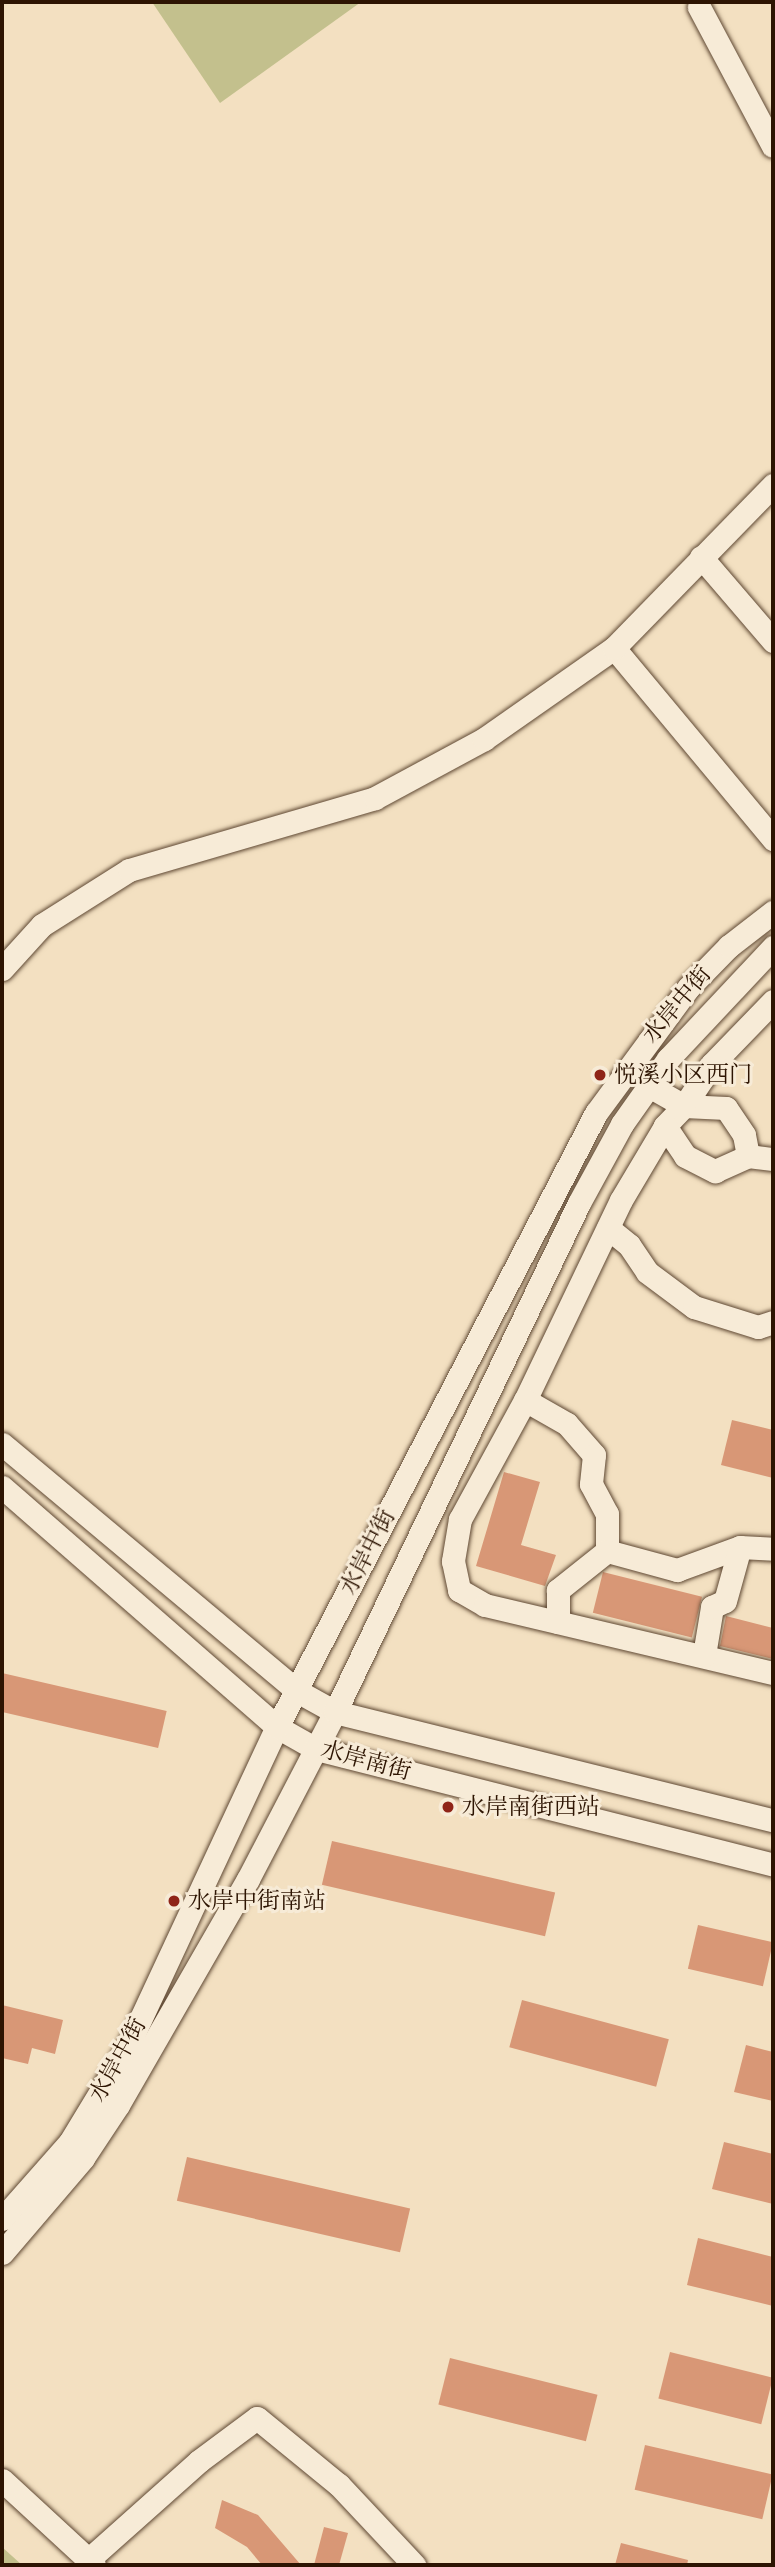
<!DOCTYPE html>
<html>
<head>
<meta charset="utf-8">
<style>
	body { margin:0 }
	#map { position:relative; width:775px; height:2567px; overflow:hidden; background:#f3e0c1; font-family:"IM FELL Double Pica","Noto Serif SC",serif }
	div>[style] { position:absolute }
	.green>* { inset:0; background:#c3c08d }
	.building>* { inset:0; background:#d89776; transform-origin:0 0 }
	.roads { filter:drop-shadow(0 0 2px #5e4732) drop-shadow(0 0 2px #5e4732) }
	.minor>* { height:23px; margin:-11.5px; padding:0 11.5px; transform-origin:11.5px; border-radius:11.5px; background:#f7ebd7 }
	.dots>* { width:19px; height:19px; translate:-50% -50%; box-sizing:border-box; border:4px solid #f7ebd7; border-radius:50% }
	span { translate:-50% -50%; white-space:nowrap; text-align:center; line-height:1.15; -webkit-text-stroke:6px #f7ebd7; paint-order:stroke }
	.street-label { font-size:23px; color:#2d1402 }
	.poi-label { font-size:23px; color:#2d1402 }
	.left { translate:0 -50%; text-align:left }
	.frame { position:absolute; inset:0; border:4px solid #2d1402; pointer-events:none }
</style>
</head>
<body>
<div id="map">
	<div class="green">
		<div style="clip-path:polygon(152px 2px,361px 2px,220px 103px)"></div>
		<div style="clip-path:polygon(2px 2547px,22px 2565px,2px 2565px)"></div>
	</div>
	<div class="building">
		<div style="clip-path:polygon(732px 1420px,773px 1430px,773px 1478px,721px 1465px)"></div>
		<div style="clip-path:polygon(504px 1472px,540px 1482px,521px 1545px,556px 1555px,545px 1586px,476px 1566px)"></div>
		<div style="left:603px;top:1572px;width:102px;height:42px;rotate:14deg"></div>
		<div style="clip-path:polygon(726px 1616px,773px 1628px,773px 1659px,720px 1646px)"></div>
		<div style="left:2px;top:1673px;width:169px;height:38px;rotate:13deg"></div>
		<div style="left:332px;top:1841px;width:229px;height:45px;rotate:13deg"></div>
		<div style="left:698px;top:1925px;width:77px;height:45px;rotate:13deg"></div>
		<div style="left:522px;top:2000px;width:152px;height:49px;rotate:15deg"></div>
		<div style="clip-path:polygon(2px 2005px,63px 2020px,55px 2054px,32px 2048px,28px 2064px,2px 2058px)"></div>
		<div style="clip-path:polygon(746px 2045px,773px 2052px,773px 2101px,734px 2092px)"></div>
		<div style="clip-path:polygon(724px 2142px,773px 2154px,773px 2204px,712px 2189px)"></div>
		<div style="left:187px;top:2157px;width:229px;height:45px;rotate:13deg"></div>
		<div style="clip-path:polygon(698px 2238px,773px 2257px,773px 2306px,687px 2285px)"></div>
		<div style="left:670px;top:2352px;width:106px;height:48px;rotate:14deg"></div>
		<div style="left:450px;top:2358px;width:152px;height:48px;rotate:14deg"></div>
		<div style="left:645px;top:2445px;width:131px;height:46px;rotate:13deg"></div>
		<div style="clip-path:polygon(222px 2500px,258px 2515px,301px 2565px,262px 2565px,247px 2547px,215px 2528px)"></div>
		<div style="clip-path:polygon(324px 2527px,348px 2533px,339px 2565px,314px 2565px)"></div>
		<div style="clip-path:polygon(621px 2543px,688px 2560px,687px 2565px,615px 2565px)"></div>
	</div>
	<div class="roads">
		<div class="minor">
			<div style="left:699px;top:7px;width:157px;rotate:62deg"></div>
			<div style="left:701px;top:557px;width:111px;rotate:49.4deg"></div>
			<div style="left:614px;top:648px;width:249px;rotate:50.2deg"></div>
			<div style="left:2px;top:969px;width:59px;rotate:-47.7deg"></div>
			<div style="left:42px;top:925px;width:103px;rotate:-32.3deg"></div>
			<div style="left:129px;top:870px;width:256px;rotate:-16.3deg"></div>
			<div style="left:375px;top:798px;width:124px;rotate:-28.4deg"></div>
			<div style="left:484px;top:739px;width:159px;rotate:-35deg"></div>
			<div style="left:614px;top:648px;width:228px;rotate:-45.7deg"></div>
			<div style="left:773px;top:1001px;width:88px;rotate:134.1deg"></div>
			<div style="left:712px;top:1064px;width:50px;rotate:123.7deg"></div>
			<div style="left:684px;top:1106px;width:42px;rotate:2.7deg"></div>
			<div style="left:726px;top:1108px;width:32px;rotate:56deg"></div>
			<div style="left:744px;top:1135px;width:21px;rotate:79deg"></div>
			<div style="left:748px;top:1156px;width:25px;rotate:7deg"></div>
			<div style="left:649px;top:1086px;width:40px;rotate:29.7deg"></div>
			<div style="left:684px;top:1106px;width:28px;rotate:134deg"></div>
			<div style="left:665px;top:1126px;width:86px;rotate:120.7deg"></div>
			<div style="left:621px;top:1200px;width:222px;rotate:115.6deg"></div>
			<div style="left:525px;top:1400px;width:136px;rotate:118.6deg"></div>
			<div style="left:460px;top:1519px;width:43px;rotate:99.5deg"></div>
			<div style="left:453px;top:1561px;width:30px;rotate:78deg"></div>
			<div style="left:459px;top:1590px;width:30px;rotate:30deg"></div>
			<div style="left:485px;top:1605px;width:296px;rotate:13.3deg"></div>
			<div style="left:665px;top:1126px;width:36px;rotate:56deg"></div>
			<div style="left:685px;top:1156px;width:34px;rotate:27deg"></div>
			<div style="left:715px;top:1171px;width:36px;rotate:-24deg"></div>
			<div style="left:608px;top:1228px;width:27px;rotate:39deg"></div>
			<div style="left:629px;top:1245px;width:32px;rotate:56deg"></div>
			<div style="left:647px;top:1272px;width:59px;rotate:36.7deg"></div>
			<div style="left:694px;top:1307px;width:67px;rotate:17.4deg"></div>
			<div style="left:758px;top:1327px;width:16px;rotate:-18deg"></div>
			<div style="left:525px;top:1400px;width:48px;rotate:29.7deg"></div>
			<div style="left:567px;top:1424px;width:41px;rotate:48.9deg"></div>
			<div style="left:594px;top:1455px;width:29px;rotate:96deg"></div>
			<div style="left:591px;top:1484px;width:34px;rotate:62deg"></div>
			<div style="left:607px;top:1514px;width:37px;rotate:90deg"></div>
			<div style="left:607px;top:1551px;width:63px;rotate:141.5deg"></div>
			<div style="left:558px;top:1590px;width:32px;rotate:90deg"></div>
			<div style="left:2px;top:1444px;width:385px;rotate:39.9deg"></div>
			<div style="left:297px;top:1691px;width:43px;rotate:28.9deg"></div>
			<div style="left:335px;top:1712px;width:451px;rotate:13.9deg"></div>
			<div style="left:2px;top:1487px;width:365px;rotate:41.1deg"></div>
			<div style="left:277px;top:1727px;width:45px;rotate:29.4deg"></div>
			<div style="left:316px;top:1749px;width:471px;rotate:14.2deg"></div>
			<div style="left:607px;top:1551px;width:73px;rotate:15.2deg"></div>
			<div style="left:677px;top:1570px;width:67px;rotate:-20.1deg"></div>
			<div style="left:740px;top:1547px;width:33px;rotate:3deg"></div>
			<div style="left:704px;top:1655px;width:49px;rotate:-80.5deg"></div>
			<div style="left:712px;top:1607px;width:14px;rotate:-25deg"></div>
			<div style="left:725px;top:1601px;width:56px;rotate:-74.5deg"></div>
			<div style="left:2px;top:2219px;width:103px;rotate:-48.6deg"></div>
			<div style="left:70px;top:2142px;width:110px;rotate:-58.8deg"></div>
			<div style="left:127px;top:2048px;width:354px;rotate:-65deg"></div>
			<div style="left:277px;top:1727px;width:692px;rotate:-62.55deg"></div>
			<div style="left:596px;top:1113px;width:155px;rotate:-53.6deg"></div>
			<div style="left:688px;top:988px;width:59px;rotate:-45.7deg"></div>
			<div style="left:729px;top:946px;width:56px;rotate:-37.7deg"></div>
			<div style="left:2px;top:2253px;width:125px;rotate:-49.5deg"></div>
			<div style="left:83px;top:2158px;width:64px;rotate:-56.6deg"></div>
			<div style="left:118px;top:2105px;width:261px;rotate:-60.1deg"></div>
			<div style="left:248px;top:1879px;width:188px;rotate:-62.5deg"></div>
			<div style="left:335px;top:1712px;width:564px;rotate:-64.39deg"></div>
			<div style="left:579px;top:1203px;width:90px;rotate:-61.4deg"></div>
			<div style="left:622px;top:1124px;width:80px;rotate:-54.7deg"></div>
			<div style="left:668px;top:1059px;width:154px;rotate:-46.8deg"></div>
			<div style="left:2px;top:2480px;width:125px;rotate:42.7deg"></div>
			<div style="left:88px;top:2560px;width:149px;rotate:-41.7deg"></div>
			<div style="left:199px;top:2461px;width:72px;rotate:-36.6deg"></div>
			<div style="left:257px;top:2418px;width:106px;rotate:39.3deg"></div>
			<div style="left:339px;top:2485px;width:110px;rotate:46.8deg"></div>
		</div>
	</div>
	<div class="dots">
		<div style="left:600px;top:1075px;background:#8f2418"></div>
		<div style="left:448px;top:1807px;background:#8f2418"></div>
		<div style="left:174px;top:1901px;background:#8f2418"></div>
	</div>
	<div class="street-label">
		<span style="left:677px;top:1005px;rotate:-50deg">水岸中街</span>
		<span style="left:368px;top:1552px;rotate:-63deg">水岸中街</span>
		<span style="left:366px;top:1761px;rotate:15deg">水岸南街</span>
		<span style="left:118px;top:2060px;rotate:-61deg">水岸中街</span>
	</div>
	<div class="poi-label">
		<span class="left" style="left:614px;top:1075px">悦溪小区西门</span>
		<span class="left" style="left:462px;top:1807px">水岸南街西站</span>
		<span class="left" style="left:188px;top:1901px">水岸中街南站</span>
	</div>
	<div class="frame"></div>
</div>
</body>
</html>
